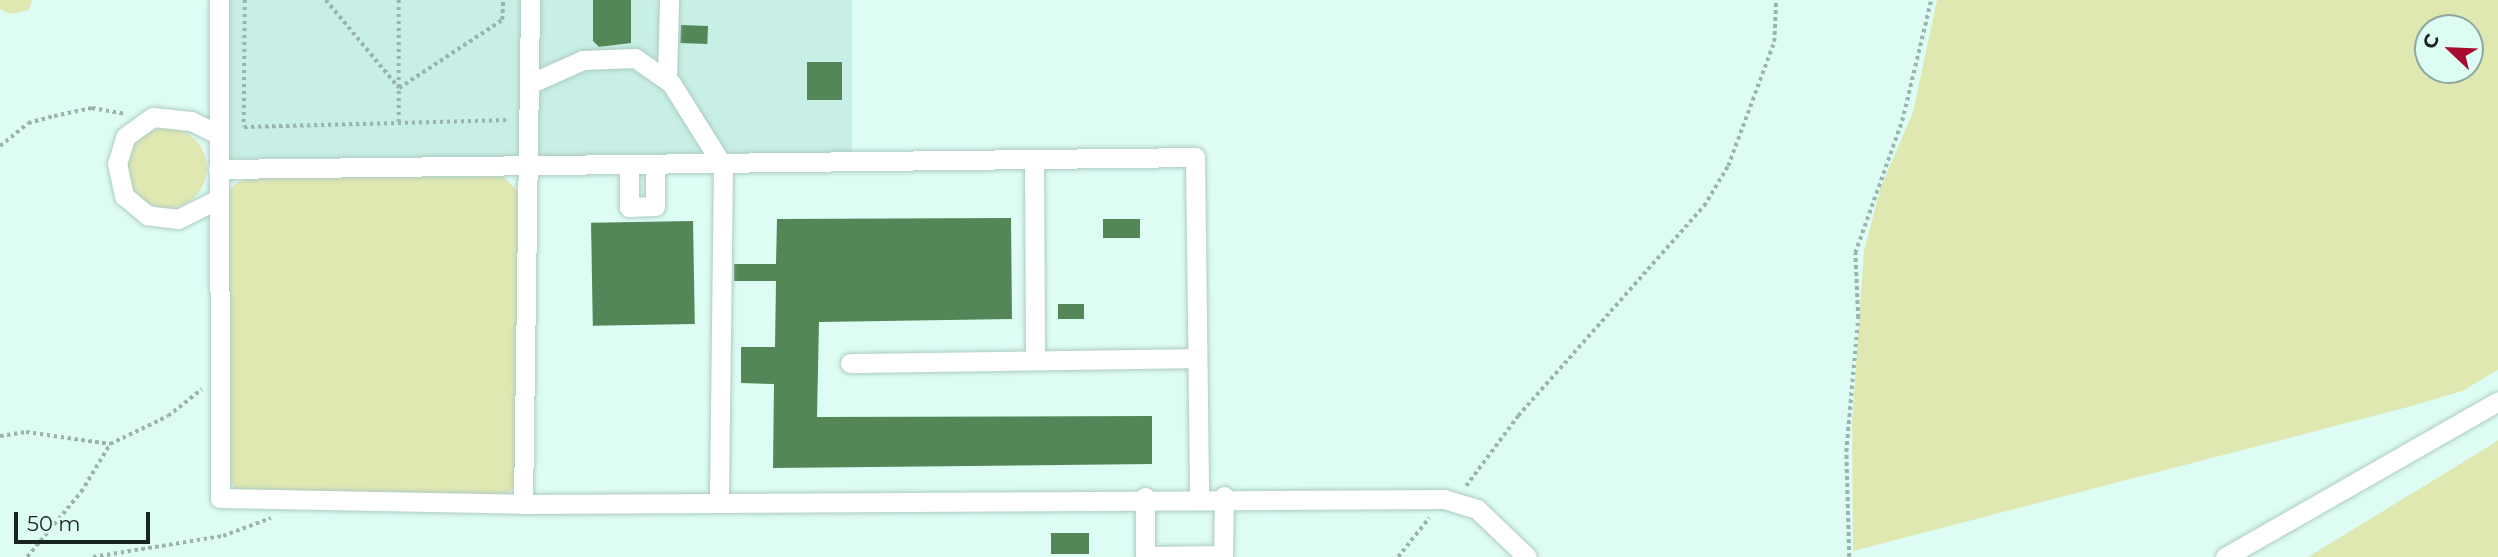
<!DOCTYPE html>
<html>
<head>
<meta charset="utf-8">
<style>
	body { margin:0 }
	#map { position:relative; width:2498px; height:557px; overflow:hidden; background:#ddfcf4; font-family:Montserrat,sans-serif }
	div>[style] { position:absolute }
	.built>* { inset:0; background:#c7efe5; transform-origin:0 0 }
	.green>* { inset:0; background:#e0e8b2 }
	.round { border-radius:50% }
	.building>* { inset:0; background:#548758; transform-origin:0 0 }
	.path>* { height:3.5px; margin-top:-1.75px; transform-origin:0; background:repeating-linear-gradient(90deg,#9bb3ad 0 3.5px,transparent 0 7px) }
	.roads { filter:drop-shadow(0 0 2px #adcbc3) drop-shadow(0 0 2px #adcbc3) }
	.minor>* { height:19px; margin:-9.5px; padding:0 9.5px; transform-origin:9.5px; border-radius:9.5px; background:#fff }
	span { translate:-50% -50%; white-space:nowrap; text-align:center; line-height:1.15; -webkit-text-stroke:7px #ddfcf4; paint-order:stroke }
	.north { position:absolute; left:2414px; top:14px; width:70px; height:70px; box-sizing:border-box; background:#ddfcf4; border:2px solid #8ea6a0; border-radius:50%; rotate:293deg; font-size:19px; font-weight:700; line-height:28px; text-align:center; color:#182421 }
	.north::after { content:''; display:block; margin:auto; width:24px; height:32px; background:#a60c30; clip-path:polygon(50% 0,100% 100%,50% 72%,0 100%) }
	.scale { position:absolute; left:14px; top:512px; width:136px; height:32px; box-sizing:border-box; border:4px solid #182421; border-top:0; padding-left:9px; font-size:21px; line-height:24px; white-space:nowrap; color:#182421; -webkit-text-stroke:5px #ddfcf4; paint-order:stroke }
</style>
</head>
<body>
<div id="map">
	<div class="built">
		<div style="left:228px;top:0;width:624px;height:158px"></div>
	</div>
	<div class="green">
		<div style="clip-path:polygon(0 0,32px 0,29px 10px,10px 14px,0 9px)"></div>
		<div style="clip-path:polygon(evenodd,1937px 0,2498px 0,2498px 370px,2462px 391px,2408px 407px,1853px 551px,1852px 423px,1864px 251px,1881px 187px,1913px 112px,1937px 0,2428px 28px,2470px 28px,2470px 70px,2428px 70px,2428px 28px)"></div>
		<div class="round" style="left:127px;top:128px;width:80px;height:80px"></div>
		<div style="clip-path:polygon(503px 176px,521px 195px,516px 486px,504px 496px,247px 495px,235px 489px,229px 477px,226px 197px,235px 184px,249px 178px)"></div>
		<div style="clip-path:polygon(2498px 440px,2498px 557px,2308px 557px,2496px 442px)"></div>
	</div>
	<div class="building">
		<div style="clip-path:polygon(593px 0,631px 0,631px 43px,599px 47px,593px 41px)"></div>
		<div style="left:681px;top:25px;width:27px;height:18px;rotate:2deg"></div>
		<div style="left:807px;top:62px;width:35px;height:38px"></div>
		<div style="clip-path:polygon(1011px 218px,1012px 319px,819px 322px,817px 417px,1152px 416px,1152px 464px,773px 468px,774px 384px,741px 383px,741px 347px,775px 347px,776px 281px,734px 281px,734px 264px,776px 264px,777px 219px)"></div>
		<div style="left:1103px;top:219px;width:37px;height:19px"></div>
		<div style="left:693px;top:221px;width:103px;height:102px;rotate:89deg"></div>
		<div style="left:1058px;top:304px;width:26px;height:15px"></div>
		<div style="left:1051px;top:533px;width:38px;height:21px"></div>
	</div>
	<div class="path">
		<div style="left:245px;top:0;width:127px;rotate:90.5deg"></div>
		<div style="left:244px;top:127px;width:266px;rotate:-1.5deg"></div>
		<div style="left:326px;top:0;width:114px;rotate:50.3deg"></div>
		<div style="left:399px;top:88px;width:123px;rotate:-33.4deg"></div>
		<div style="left:502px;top:20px;width:20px;rotate:-87deg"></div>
		<div style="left:399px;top:0;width:124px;rotate:90deg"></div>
		<div style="left:0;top:146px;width:36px;rotate:-39deg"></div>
		<div style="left:28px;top:123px;width:27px;rotate:-15deg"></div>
		<div style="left:54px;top:116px;width:39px;rotate:-12deg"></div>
		<div style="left:92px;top:108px;width:34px;rotate:10deg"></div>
		<div style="left:0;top:436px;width:26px;rotate:-9deg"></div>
		<div style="left:26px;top:432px;width:85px;rotate:8.1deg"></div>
		<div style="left:1466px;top:486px;width:87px;rotate:-53.4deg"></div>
		<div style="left:1518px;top:416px;width:281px;rotate:-48.5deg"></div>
		<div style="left:1704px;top:206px;width:47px;rotate:-59deg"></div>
		<div style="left:1728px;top:166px;width:132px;rotate:-69.6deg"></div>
		<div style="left:1774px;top:42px;width:42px;rotate:-87.3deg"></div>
		<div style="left:27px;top:557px;width:85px;rotate:-50.3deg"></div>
		<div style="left:81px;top:492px;width:56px;rotate:-58.9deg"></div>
		<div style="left:110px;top:444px;width:64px;rotate:-25.8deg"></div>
		<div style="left:168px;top:416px;width:43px;rotate:-38.5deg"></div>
		<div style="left:93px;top:557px;width:132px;rotate:-9.2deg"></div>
		<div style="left:223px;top:536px;width:51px;rotate:-20.6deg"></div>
		<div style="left:1398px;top:557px;width:50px;rotate:-51.5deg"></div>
		<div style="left:1849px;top:557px;width:105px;rotate:-91.6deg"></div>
		<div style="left:1846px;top:452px;width:135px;rotate:-84.9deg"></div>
		<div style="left:1858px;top:318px;width:65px;rotate:-92.6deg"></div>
		<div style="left:1855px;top:253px;width:140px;rotate:-70.4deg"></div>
		<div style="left:1902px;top:121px;width:124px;rotate:-76.5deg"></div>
	</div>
	<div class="roads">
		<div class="minor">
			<div style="left:219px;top:0;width:498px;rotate:89.9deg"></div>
			<div style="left:220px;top:498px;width:303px;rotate:1.1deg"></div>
			<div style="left:523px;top:504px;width:921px;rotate:-0.31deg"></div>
			<div style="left:1444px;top:499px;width:34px;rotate:17deg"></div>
			<div style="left:1477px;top:509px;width:69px;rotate:43.8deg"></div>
			<div style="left:667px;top:79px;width:79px;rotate:-88.5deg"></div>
			<div style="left:529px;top:84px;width:59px;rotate:-24deg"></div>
			<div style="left:583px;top:60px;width:52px;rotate:-2.2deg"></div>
			<div style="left:635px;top:58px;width:44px;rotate:34.8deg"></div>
			<div style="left:671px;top:83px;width:98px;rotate:57.9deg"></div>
			<div style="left:723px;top:166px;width:337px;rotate:90.7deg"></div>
			<div style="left:1034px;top:159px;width:201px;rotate:89.7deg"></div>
			<div style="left:629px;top:166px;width:41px;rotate:90deg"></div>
			<div style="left:629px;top:207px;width:26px;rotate:-2deg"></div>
			<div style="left:655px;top:206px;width:40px;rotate:-90deg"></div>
			<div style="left:218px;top:169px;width:977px;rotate:-0.7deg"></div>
			<div style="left:1195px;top:157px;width:339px;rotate:89.3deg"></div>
			<div style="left:218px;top:199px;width:45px;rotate:153.4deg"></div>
			<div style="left:178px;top:219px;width:31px;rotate:-173deg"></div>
			<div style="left:147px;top:215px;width:30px;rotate:-140deg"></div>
			<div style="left:124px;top:196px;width:33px;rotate:-102deg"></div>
			<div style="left:117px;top:164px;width:28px;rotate:-73deg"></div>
			<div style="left:125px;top:137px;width:34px;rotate:-36deg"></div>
			<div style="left:153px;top:117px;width:38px;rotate:6deg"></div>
			<div style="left:191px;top:121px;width:30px;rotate:26deg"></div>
			<div style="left:850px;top:363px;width:346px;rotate:-0.8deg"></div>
			<div style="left:1145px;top:497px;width:59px;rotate:90deg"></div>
			<div style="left:1145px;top:556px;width:78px;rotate:-0.7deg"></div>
			<div style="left:1223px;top:555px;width:59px;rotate:-89deg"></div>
			<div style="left:523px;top:504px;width:504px;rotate:-89.2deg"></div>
			<div style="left:2225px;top:557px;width:314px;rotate:-29.7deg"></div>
		</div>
	</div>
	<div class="north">С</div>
	<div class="scale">50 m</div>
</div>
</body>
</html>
